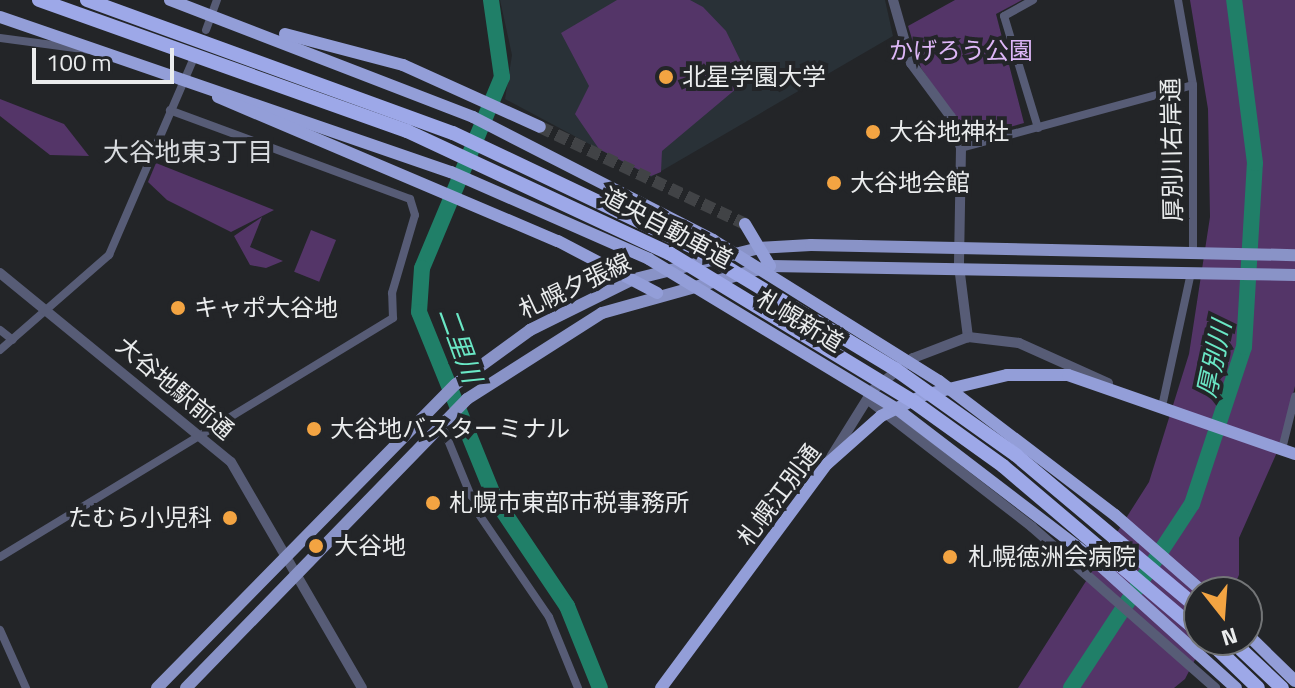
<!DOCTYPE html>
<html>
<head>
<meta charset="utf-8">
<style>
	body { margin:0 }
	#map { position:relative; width:1295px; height:688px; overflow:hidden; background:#232528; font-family:"Titillium Web","Noto Sans JP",sans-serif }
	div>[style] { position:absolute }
	.built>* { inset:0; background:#293137 }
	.green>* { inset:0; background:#543568; transform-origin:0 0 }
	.river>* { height:16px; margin:-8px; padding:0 8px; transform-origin:8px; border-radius:8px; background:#207f68 }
	.trunk-tunnel>* { height:12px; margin-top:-6px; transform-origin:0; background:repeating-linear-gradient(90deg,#414346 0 12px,transparent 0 18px) }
	.minor>* { height:8px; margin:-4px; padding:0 4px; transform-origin:4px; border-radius:4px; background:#575c76 }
	.tertiary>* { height:10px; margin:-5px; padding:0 5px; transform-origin:5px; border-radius:5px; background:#575c76 }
	.primary>* { height:12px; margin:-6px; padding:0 6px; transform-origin:6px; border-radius:6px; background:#8993c7 }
	.trunk>* { height:12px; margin:-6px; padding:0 6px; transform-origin:6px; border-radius:6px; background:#939ed8 }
	.motorway>* { height:14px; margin:-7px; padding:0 7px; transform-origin:7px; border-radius:7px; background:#9da8e8 }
	.trunk-bridge>* { height:12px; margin:-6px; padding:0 6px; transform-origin:6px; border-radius:6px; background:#939ed8 }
	.motorway-bridge>* { height:14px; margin:-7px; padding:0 7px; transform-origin:7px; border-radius:7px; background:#9da8e8 }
	.dots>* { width:22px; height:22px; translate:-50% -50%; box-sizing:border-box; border:4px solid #232528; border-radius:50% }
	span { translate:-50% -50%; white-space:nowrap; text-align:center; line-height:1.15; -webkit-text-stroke:8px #232528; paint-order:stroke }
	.park-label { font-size:24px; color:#deb7f8 }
	.poi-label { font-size:24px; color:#eaeced }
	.left { translate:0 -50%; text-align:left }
	.right { translate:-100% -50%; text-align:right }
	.street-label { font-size:24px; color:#eaeced }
	.neighbourhood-label { font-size:26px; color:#d8dbdf }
	.water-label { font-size:26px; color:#6ae7c5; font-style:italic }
	.north { position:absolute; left:1183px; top:576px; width:80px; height:80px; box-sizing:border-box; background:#232528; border:2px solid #737577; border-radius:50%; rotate:163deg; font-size:22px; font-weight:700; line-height:32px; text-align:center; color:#eaeced }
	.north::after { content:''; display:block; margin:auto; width:28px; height:36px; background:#f3a442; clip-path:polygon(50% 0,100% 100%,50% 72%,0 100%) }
	.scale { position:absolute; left:32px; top:48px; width:142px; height:36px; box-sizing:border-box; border:4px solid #eaeced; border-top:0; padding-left:10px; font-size:24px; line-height:28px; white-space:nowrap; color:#eaeced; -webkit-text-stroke:6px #232528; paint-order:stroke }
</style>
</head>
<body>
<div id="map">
	<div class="built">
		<div style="clip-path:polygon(500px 0,885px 0,893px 36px,651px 177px,505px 99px,512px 55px)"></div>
	</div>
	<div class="green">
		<div style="clip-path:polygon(617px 0,690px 0,703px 7px,726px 31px,749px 78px,662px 151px,661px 172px,651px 176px,599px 149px,575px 114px,589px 86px,561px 33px)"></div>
		<div style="clip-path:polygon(955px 0,1022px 0,996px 14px,1024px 123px,969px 138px,921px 68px,908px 26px)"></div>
		<div style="clip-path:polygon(1190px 0,1295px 0,1295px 386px,1282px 441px,1239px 538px,1239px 575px,1231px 592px,1199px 592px,1199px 640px,1205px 640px,1185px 679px,1174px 688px,1018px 688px,1149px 482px,1189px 354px,1210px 217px,1208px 109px)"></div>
		<div style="clip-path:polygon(0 99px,64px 124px,89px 156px,50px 155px,0 116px)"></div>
		<div style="clip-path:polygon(156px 163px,274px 210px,231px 232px,167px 200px,148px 182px)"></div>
		<div style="clip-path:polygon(262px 217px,250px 247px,283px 261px,266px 268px,250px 265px,234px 236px)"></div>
		<div style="left:311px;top:230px;width:27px;height:45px;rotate:22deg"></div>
	</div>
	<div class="river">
		<div style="left:491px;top:0;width:78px;rotate:81.9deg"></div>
		<div style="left:502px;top:77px;width:207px;rotate:112.7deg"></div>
		<div style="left:422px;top:268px;width:44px;rotate:93.9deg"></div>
		<div style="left:419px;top:312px;width:202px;rotate:67.9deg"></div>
		<div style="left:495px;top:499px;width:129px;rotate:56.1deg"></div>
		<div style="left:567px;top:606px;width:88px;rotate:68.1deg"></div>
		<div style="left:1071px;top:688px;width:220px;rotate:-56.7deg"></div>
		<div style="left:1192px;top:504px;width:165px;rotate:-71.7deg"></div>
		<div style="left:1244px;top:347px;width:184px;rotate:-86.6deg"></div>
		<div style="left:1255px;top:163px;width:164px;rotate:-97.3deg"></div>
	</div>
	<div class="trunk-tunnel">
		<div style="left:540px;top:127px;width:227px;rotate:25.3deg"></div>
	</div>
	<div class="minor">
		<div style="left:1033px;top:0;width:33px;rotate:151deg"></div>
		<div style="left:1004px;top:16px;width:117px;rotate:73.1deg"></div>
		<div style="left:1178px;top:0;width:86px;rotate:80deg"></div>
		<div style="left:1193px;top:85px;width:168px;rotate:90deg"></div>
		<div style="left:206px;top:30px;width:32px;rotate:-70deg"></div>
		<div style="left:0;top:38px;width:91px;rotate:7.6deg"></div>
		<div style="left:961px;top:148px;width:240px;rotate:-15.2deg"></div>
		<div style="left:0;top:330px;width:16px;rotate:38deg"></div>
		<div style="left:0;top:350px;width:145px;rotate:-41.1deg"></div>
		<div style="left:109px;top:255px;width:210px;rotate:-66.7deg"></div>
		<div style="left:1163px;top:402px;width:132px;rotate:-77.8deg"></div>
		<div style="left:441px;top:423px;width:97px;rotate:67.7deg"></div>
		<div style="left:478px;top:513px;width:126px;rotate:55.7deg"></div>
		<div style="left:549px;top:617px;width:77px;rotate:67.8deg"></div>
		<div style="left:1282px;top:449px;width:54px;rotate:-76deg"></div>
		<div style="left:0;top:557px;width:460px;rotate:-31.3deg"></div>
		<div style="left:393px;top:318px;width:25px;rotate:-92deg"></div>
		<div style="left:392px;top:293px;width:81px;rotate:-73.6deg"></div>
		<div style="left:415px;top:215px;width:17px;rotate:-107deg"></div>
		<div style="left:410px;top:199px;width:256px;rotate:-159.7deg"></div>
		<div style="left:0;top:630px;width:64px;rotate:65.9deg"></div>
	</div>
	<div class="tertiary">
		<div style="left:893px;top:0;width:66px;rotate:74.1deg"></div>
		<div style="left:911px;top:63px;width:67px;rotate:53.5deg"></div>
		<div style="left:951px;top:117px;width:33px;rotate:72deg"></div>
		<div style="left:961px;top:148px;width:118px;rotate:91deg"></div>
		<div style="left:959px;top:266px;width:72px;rotate:82.8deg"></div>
		<div style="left:0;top:273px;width:298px;rotate:39.3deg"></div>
		<div style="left:231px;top:462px;width:261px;rotate:59.9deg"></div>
		<div style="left:1108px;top:383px;width:98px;rotate:-155.8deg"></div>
		<div style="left:1019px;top:343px;width:51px;rotate:-173.3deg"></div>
		<div style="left:968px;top:337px;width:59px;rotate:159.1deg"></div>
		<div style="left:913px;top:358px;width:50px;rotate:141.5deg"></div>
		<div style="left:874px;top:389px;width:13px;rotate:103deg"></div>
		<div style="left:871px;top:402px;width:204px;rotate:37.8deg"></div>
		<div style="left:1032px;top:527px;width:244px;rotate:41.3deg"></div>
		<div style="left:828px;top:462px;width:81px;rotate:-58.1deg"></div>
	</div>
	<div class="primary">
		<div style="left:157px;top:688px;width:426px;rotate:-45.5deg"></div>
		<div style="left:456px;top:384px;width:92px;rotate:-36.1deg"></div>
		<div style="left:530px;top:330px;width:113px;rotate:-26.3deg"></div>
		<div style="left:631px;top:280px;width:132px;rotate:-14deg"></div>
		<div style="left:759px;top:248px;width:52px;rotate:-3.3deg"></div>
		<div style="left:811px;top:245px;width:484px;rotate:1.2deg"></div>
		<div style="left:186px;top:688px;width:403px;rotate:-45.8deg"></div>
		<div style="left:467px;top:399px;width:160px;rotate:-32.5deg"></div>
		<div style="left:602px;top:313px;width:174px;rotate:-15.6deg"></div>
		<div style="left:770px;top:266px;width:525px;rotate:0.98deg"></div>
	</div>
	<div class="trunk">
		<div style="left:170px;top:0;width:325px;rotate:21.1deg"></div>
		<div style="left:473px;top:117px;width:270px;rotate:27.1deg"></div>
		<div style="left:0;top:17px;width:477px;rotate:19deg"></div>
		<div style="left:451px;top:172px;width:216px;rotate:23.7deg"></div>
		<div style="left:285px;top:34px;width:122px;rotate:14.7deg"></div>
		<div style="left:403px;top:65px;width:150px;rotate:24.3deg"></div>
		<div style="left:218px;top:97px;width:369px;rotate:23deg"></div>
		<div style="left:558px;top:241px;width:112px;rotate:27.7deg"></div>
		<div style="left:745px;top:224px;width:49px;rotate:59.2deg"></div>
		<div style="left:1115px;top:515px;width:117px;rotate:41.2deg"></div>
		<div style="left:1092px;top:558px;width:194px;rotate:42.1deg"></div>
		<div style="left:1247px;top:634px;width:67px;rotate:44.4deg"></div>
		<div style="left:661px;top:688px;width:279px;rotate:-53.5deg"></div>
		<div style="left:827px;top:464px;width:72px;rotate:-41.6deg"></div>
		<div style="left:881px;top:416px;width:48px;rotate:-26deg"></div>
		<div style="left:924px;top:395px;width:85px;rotate:-13.5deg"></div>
		<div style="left:1007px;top:375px;width:61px"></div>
		<div style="left:1068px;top:375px;width:240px;rotate:19.2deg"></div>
	</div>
	<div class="motorway">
		<div style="left:39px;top:0;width:391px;rotate:19.6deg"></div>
		<div style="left:407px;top:131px;width:289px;rotate:25deg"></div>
		<div style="left:87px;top:0;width:389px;rotate:20deg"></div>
		<div style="left:453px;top:133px;width:266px;rotate:25.4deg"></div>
		<div style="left:1208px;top:640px;width:69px;rotate:43.8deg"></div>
		<div style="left:1231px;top:640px;width:70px;rotate:43.3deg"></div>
	</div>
	<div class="trunk-bridge">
		<div style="left:713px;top:240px;width:266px;rotate:32deg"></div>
		<div style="left:939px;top:381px;width:221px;rotate:37.3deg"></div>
		<div style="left:649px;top:259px;width:290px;rotate:31.2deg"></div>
		<div style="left:897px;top:409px;width:245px;rotate:37.4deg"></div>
	</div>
	<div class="motorway-bridge">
		<div style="left:693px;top:247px;width:236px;rotate:31.1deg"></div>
		<div style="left:895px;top:369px;width:148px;rotate:35.4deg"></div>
		<div style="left:1016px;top:455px;width:239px;rotate:40.1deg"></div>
		<div style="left:669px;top:253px;width:287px;rotate:31.3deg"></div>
		<div style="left:914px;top:402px;width:110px;rotate:35.7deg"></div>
		<div style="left:1003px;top:466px;width:257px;rotate:40.3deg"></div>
	</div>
	<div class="dots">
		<div style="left:666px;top:77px;background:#f3a442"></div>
		<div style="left:873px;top:132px;background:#f3a442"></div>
		<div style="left:834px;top:183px;background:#f3a442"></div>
		<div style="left:178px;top:308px;background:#f3a442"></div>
		<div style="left:314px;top:429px;background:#f3a442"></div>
		<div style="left:433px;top:503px;background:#f3a442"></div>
		<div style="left:230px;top:518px;background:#f3a442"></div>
		<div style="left:316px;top:546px;background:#f3a442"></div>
		<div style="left:950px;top:557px;background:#f3a442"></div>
	</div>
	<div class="park-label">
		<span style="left:961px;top:51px">かげろう公園</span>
	</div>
	<div class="poi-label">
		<span class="left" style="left:682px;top:77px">北星学園大学</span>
		<span class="left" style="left:889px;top:132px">大谷地神社</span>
		<span class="left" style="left:850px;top:183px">大谷地会館</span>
		<span class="left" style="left:194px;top:308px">キャポ大谷地</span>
		<span class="left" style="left:330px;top:429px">大谷地バスターミナル</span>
		<span class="left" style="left:449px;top:503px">札幌市東部市税事務所</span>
		<span class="right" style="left:212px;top:518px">たむら小児科</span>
		<span class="left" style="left:334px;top:546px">大谷地</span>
		<span class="left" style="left:968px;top:557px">札幌徳洲会病院</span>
	</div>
	<div class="street-label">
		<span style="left:1172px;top:150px;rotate:-91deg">厚別川右岸通</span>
		<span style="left:667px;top:228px;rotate:28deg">道央自動車道</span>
		<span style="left:575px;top:286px;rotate:-25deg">札幌夕張線</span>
		<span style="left:800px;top:321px;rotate:31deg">札幌新道</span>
		<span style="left:175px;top:388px;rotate:40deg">大谷地駅前通</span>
		<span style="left:779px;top:495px;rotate:-53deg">札幌江別通</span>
	</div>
	<div class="neighbourhood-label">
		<span style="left:188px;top:152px">大谷地東3丁目</span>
	</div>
	<div class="water-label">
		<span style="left:460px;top:345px;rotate:70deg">二里川</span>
		<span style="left:1214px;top:359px;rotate:-78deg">厚別川</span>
	</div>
	<div class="north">N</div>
	<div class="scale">100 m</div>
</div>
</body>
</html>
